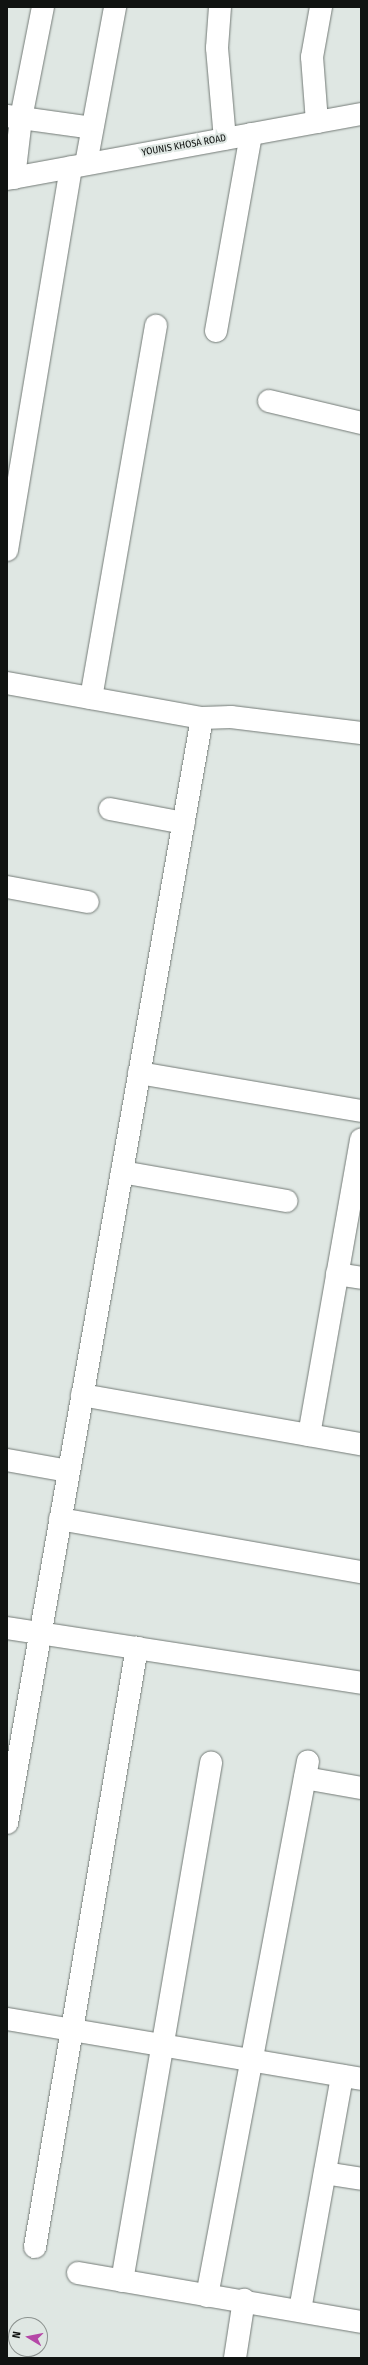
<!DOCTYPE html>
<html>
<head>
<meta charset="utf-8">
<style>
	body { margin:0 }
	#map { position:relative; width:368px; height:2365px; overflow:hidden; background:#dfe7e3; font-family:"Fira Sans Condensed",sans-serif }
	div>[style] { position:absolute }
	.roads { filter:drop-shadow(0 0 1px #747b77) drop-shadow(0 0 1px #747b77) }
	.minor>* { height:22px; margin:-11px; padding:0 11px; transform-origin:11px; border-radius:11px; background:#fff }
	.tertiary>* { height:22px; margin:-11px; padding:0 11px; transform-origin:11px; border-radius:11px; background:#fff }
	span { translate:-50% -50%; white-space:nowrap; text-align:center; line-height:1.15; -webkit-text-stroke:4px #dfe7e3; paint-order:stroke }
	.street-label { font-size:10px; color:#101311 }
	.frame { position:absolute; inset:0; border:8px solid #101311; pointer-events:none }
	.north { position:absolute; left:8px; top:2317px; width:40px; height:40px; box-sizing:border-box; background:#dfe7e3; border:1px solid #8c928f; border-radius:50%; rotate:280deg; font-size:11px; font-weight:700; line-height:16px; text-align:center; color:#101311 }
	.north::after { content:''; display:block; margin:auto; width:14px; height:18px; background:#b548a7; clip-path:polygon(50% 0,100% 100%,50% 72%,0 100%) }
</style>
</head>
<body>
<div id="map">
	<div class="roads">
		<div class="minor">
			<div style="left:220px;top:7px;width:41px;rotate:94.2deg"></div>
			<div style="left:217px;top:48px;width:91px;rotate:85deg"></div>
			<div style="left:7px;top:116px;width:86px;rotate:8deg"></div>
			<div style="left:317px;top:122px;width:65px;rotate:-94.4deg"></div>
			<div style="left:312px;top:57px;width:51px;rotate:-79.8deg"></div>
			<div style="left:86px;top:164px;width:160px;rotate:-79.5deg"></div>
			<div style="left:14px;top:178px;width:60px;rotate:-83.3deg"></div>
			<div style="left:21px;top:118px;width:113px;rotate:-78.8deg"></div>
			<div style="left:216px;top:331px;width:200px;rotate:-79.9deg"></div>
			<div style="left:269px;top:401px;width:95px;rotate:13.4deg"></div>
			<div style="left:7px;top:550px;width:388px;rotate:-80.5deg"></div>
			<div style="left:7px;top:683px;width:198px;rotate:10.2deg"></div>
			<div style="left:91px;top:698px;width:378px;rotate:-80.1deg"></div>
			<div style="left:110px;top:809px;width:75px;rotate:10.7deg"></div>
			<div style="left:7px;top:887px;width:82px;rotate:10.5deg"></div>
			<div style="left:139px;top:1073px;width:225px;rotate:9.7deg"></div>
			<div style="left:122px;top:1172px;width:167px;rotate:10deg"></div>
			<div style="left:337px;top:1274px;width:24px;rotate:9deg"></div>
			<div style="left:82px;top:1395px;width:283px;rotate:10deg"></div>
			<div style="left:309px;top:1435px;width:300px;rotate:-80deg"></div>
			<div style="left:7px;top:1460px;width:62px;rotate:10.2deg"></div>
			<div style="left:60px;top:1519px;width:306px;rotate:10deg"></div>
			<div style="left:7px;top:1628px;width:358px;rotate:8.8deg"></div>
			<div style="left:305px;top:1778px;width:57px;rotate:10.1deg"></div>
			<div style="left:7px;top:2019px;width:359px;rotate:9.6deg"></div>
			<div style="left:325px;top:2173px;width:36px;rotate:9deg"></div>
			<div style="left:35px;top:2247px;width:608px;rotate:-80.34deg"></div>
			<div style="left:78px;top:2273px;width:287px;rotate:9.8deg"></div>
			<div style="left:122px;top:2281px;width:526px;rotate:-80.25deg"></div>
			<div style="left:207px;top:2296px;width:544px;rotate:-79.31deg"></div>
			<div style="left:300px;top:2310px;width:238px;rotate:-79.8deg"></div>
			<div style="left:235px;top:2358px;width:59px;rotate:-81.2deg"></div>
		</div>
		<div class="tertiary">
			<div style="left:7px;top:179px;width:360px;rotate:-10.4deg"></div>
			<div style="left:7px;top:1823px;width:1122px;rotate:-79.99deg"></div>
			<div style="left:202px;top:718px;width:29px;rotate:-2deg"></div>
			<div style="left:231px;top:717px;width:131px;rotate:7deg"></div>
		</div>
	</div>
	<div class="street-label">
		<span style="left:184px;top:146px;rotate:-10deg">YOUNIS KHOSA ROAD</span>
	</div>
	<div class="frame"></div>
	<div class="north">N</div>
</div>
</body>
</html>
